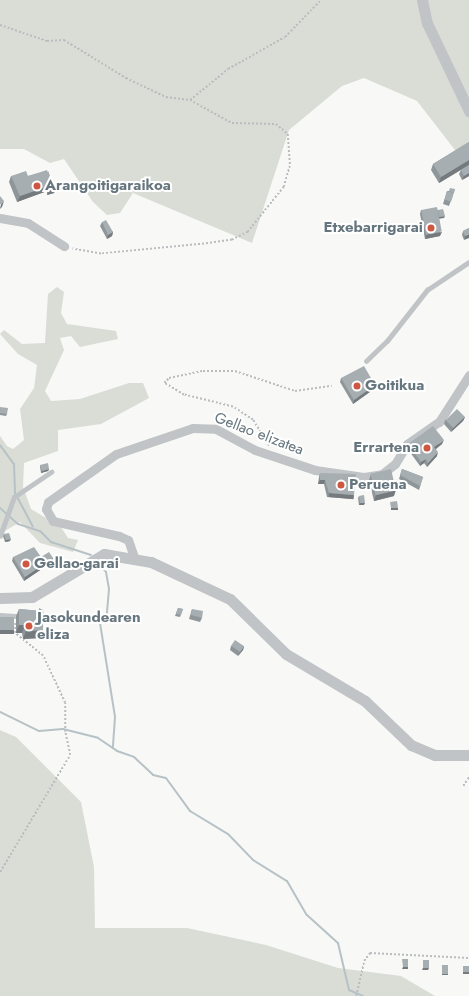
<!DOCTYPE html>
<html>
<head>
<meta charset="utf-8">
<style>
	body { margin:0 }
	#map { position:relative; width:469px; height:996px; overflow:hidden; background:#f8f8f6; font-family:Jost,sans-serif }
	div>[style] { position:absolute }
	.green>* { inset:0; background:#d9ddd6 }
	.stream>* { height:2px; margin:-1px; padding:0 1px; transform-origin:1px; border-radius:1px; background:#b7c2c6 }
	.path>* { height:1.5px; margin-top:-0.75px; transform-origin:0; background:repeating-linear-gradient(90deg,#babdbf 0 2px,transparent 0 4px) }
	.service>* { height:4.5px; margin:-2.25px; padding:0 2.25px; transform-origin:2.25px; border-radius:2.25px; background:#c0c4c7 }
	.minor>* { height:9px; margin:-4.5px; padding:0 4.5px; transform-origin:4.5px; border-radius:4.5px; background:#c0c4c7 }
	.tertiary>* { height:11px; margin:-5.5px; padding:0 5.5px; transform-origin:5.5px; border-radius:5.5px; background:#c0c4c7 }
	.wall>* { inset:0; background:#8f9699 }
	.shaded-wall>* { inset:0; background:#747a7d; transform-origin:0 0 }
	.building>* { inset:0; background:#a6aeb2; transform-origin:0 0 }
	.dots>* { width:11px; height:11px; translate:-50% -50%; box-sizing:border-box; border:2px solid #fff; border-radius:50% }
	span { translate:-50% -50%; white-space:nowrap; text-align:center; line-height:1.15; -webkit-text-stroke:4px #fff; paint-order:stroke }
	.poi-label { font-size:15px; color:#66767e; font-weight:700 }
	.left { translate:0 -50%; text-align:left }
	.right { translate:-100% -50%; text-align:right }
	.street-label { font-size:15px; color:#66767e }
</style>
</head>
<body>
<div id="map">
	<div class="green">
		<div style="clip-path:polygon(0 0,469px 0,469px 168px,417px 101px,364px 78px,342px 86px,289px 130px,252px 243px,133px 193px,120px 213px,107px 215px,93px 202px,64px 159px,50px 163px,24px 149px,0 149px)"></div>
		<div style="clip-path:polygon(57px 287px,64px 292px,61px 313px,67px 324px,116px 331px,118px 339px,80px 347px,71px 336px,60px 338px,64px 350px,45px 391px,51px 401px,80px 399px,129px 383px,143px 383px,149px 398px,101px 424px,58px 430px,58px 451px,24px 463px,23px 487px,31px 509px,61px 527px,68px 538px,78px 540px,73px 552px,40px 543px,20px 522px,0 534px,0 436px,7px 446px,13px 449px,24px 440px,20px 409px,34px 388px,37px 365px,18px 354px,0 334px,4px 330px,22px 344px,45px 343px,48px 294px)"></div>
		<div style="clip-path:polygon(0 730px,16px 737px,81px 802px,94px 867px,95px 928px,187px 928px,266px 945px,338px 968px,401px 976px,435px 996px,0 996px)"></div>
	</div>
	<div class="stream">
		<div style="left:0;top:445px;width:24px;rotate:54deg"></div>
		<div style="left:14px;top:464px;width:29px;rotate:88deg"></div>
		<div style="left:15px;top:493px;width:38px;rotate:62deg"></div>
		<div style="left:0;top:508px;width:24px;rotate:42deg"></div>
		<div style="left:18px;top:524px;width:23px;rotate:18deg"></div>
		<div style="left:40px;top:531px;width:16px;rotate:45deg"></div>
		<div style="left:51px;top:542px;width:42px;rotate:18deg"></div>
		<div style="left:98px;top:563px;width:12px;rotate:48deg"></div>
		<div style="left:106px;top:572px;width:17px;rotate:80deg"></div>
		<div style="left:109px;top:589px;width:24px;rotate:95deg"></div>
		<div style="left:107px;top:613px;width:12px;rotate:125deg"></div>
		<div style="left:100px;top:623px;width:95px;rotate:80.9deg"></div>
		<div style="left:115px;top:717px;width:31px;rotate:94deg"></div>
		<div style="left:0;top:712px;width:43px;rotate:26deg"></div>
		<div style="left:39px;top:731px;width:24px;rotate:-5deg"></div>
		<div style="left:63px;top:729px;width:36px;rotate:14deg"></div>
		<div style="left:98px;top:738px;width:23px;rotate:34deg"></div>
		<div style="left:117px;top:751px;width:18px;rotate:19deg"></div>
		<div style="left:134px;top:757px;width:26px;rotate:43deg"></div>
		<div style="left:153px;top:775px;width:13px;rotate:13deg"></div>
		<div style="left:166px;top:778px;width:41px;rotate:54deg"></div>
		<div style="left:190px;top:811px;width:44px;rotate:31.2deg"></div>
		<div style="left:228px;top:834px;width:36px;rotate:46deg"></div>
		<div style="left:253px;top:860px;width:40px;rotate:32deg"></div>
		<div style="left:287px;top:881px;width:39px;rotate:60deg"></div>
		<div style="left:307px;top:915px;width:42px;rotate:42.1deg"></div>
		<div style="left:338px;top:943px;width:48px;rotate:76.8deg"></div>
		<div style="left:349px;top:990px;width:15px;rotate:23deg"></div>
	</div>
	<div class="path">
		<div style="left:0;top:25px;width:50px;rotate:18.8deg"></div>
		<div style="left:47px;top:41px;width:17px;rotate:-3deg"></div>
		<div style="left:64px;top:40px;width:73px;rotate:31.5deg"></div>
		<div style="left:126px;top:78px;width:44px;rotate:25.4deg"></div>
		<div style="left:166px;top:97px;width:24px;rotate:7deg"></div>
		<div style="left:190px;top:100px;width:48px;rotate:28.7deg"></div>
		<div style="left:232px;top:123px;width:44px;rotate:1.3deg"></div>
		<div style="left:276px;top:124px;width:16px;rotate:40deg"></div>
		<div style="left:288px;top:134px;width:32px;rotate:86deg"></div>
		<div style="left:290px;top:166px;width:22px;rotate:106deg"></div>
		<div style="left:284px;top:187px;width:58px;rotate:128.7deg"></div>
		<div style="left:248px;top:232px;width:18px;rotate:153deg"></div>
		<div style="left:232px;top:240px;width:28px;rotate:172deg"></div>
		<div style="left:204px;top:244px;width:103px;rotate:174.5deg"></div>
		<div style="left:101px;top:254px;width:29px;rotate:-170deg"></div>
		<div style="left:190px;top:100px;width:49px;rotate:-39.2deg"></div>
		<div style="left:228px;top:69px;width:65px;rotate:-29.3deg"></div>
		<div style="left:285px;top:37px;width:52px;rotate:-45.8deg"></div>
		<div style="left:269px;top:446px;width:31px;rotate:-122deg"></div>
		<div style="left:253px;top:420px;width:24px;rotate:-147deg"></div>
		<div style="left:233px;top:407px;width:50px;rotate:-166.2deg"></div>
		<div style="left:184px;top:395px;width:23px;rotate:-149deg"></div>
		<div style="left:164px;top:383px;width:7px;rotate:-45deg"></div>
		<div style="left:169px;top:378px;width:35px;rotate:-12deg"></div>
		<div style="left:203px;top:371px;width:32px"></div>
		<div style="left:235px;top:371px;width:63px;rotate:18.4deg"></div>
		<div style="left:295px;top:391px;width:37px;rotate:-8deg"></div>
		<div style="left:463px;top:786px;width:11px;rotate:-56deg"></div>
		<div style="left:0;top:872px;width:136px;rotate:-59.1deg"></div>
		<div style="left:70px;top:755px;width:24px;rotate:-102deg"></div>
		<div style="left:65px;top:732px;width:29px;rotate:-90deg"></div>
		<div style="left:65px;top:703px;width:52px;rotate:-115.1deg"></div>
		<div style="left:43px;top:656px;width:36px;rotate:-141deg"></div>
		<div style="left:15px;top:633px;width:11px;rotate:-90deg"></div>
		<div style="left:356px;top:996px;width:36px;rotate:-77deg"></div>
		<div style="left:364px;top:961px;width:10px;rotate:-53deg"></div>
		<div style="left:370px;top:953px;width:99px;rotate:2.9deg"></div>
	</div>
	<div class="service">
		<div style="left:366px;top:361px;width:29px;rotate:-44deg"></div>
		<div style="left:387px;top:341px;width:65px;rotate:-51.9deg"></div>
		<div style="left:427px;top:290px;width:50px;rotate:-33.7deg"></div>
		<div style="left:0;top:536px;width:41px;rotate:-70.3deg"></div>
		<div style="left:14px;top:497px;width:45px;rotate:-34deg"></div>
		<div style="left:0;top:615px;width:15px;rotate:4deg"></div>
	</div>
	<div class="minor">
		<div style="left:0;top:218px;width:28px;rotate:10deg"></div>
		<div style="left:28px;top:223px;width:43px;rotate:32.6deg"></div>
		<div style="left:134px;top:557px;width:18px;rotate:-109deg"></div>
		<div style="left:128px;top:540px;width:10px;rotate:-156deg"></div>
		<div style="left:119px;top:536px;width:68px;rotate:-167.2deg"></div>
		<div style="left:53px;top:521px;width:14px;rotate:-120deg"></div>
		<div style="left:46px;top:509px;width:7px;rotate:-74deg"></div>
		<div style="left:48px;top:502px;width:83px;rotate:-35.2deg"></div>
		<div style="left:116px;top:454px;width:81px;rotate:-18.7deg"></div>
		<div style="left:193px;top:428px;width:23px;rotate:2deg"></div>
		<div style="left:216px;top:429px;width:44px;rotate:28.3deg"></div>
		<div style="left:255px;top:450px;width:63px;rotate:18.4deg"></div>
		<div style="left:315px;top:470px;width:49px;rotate:8.1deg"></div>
		<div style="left:364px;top:477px;width:18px;rotate:-9deg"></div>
		<div style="left:382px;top:474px;width:16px;rotate:-38deg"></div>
		<div style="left:395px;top:464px;width:23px;rotate:-59deg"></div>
		<div style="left:407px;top:444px;width:39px;rotate:-35deg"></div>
		<div style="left:439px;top:422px;width:56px;rotate:-57.4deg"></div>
	</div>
	<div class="tertiary">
		<div style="left:422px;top:0;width:24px;rotate:78deg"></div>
		<div style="left:427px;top:23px;width:98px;rotate:64.5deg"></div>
		<div style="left:0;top:598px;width:32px;rotate:-2deg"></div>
		<div style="left:32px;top:597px;width:84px;rotate:-30.8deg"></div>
		<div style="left:104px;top:554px;width:48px;rotate:9.7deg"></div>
		<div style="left:151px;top:562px;width:87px;rotate:25.1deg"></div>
		<div style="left:230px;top:599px;width:78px;rotate:44.5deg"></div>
		<div style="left:286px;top:654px;width:92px;rotate:30.7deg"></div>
		<div style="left:365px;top:701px;width:64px;rotate:43.7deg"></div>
		<div style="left:411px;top:745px;width:26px;rotate:23deg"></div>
		<div style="left:435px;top:755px;width:34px"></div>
	</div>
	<div class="wall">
		<div style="clip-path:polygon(469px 142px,469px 165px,439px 183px,431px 170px,433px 164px)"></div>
		<div style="clip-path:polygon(469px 165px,469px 176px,462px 180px,459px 174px,461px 170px)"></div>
		<div style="clip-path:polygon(48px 171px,54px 193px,47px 195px,47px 191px,17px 202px,9px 182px,11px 176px,28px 176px,48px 172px)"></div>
		<div style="clip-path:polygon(455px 189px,449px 206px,443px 204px,447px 191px,449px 191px)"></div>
		<div style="clip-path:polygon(421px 210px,438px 210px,444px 218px,439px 218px,440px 236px,425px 239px,420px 214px)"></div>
		<div style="clip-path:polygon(102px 222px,113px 232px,112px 236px,107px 239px,100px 226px)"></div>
		<div style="clip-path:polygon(469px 228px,464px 240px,462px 235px,463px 231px)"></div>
		<div style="clip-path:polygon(341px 378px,374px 389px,353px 404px,340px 382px)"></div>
		<div style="clip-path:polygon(0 407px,7px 414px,6px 416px,0 415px)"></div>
		<div style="clip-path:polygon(465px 417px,463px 421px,451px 432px,444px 424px,445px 420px)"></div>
		<div style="clip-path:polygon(408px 444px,442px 444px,436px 449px,437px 456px,427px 467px,424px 463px,420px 466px,407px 448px)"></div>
		<div style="clip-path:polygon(40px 465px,49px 469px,48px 471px,41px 473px,40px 467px)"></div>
		<div style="clip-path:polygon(402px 469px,423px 477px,419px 490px,399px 479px)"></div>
		<div style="clip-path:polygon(320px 473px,354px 495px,353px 499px,327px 497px,324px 484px,318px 484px,319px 477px)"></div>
		<div style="clip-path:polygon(371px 474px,394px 496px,374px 501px,369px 480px)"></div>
		<div style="clip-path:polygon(359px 496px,364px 505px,359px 505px,358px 498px)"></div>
		<div style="clip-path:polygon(4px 534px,10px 541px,5px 542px,3px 536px)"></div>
		<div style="clip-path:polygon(13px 557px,41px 557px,53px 558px,52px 562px,24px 581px,12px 561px)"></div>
		<div style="clip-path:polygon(39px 608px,44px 616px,44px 618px,43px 618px,40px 638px,23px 639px,22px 633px,16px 633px,16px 616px,19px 609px,39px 611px)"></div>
		<div style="clip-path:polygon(178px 608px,183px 609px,180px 617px,175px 616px)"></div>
		<div style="clip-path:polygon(192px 609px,202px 618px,200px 622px,189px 619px)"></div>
		<div style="clip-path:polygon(231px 646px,244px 646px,243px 650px,238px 656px,230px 650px)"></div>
	</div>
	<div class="shaded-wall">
		<div style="clip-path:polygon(469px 160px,469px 165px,439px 183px,441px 177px)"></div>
		<div style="clip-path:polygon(469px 173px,469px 176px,462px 180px,464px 176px)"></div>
		<div style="clip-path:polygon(52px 185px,50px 190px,17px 202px,20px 196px)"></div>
		<div style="clip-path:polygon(56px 189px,54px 193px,47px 195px,49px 191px)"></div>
		<div style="clip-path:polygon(4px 201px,2px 207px,0 209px,1px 204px)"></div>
		<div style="clip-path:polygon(445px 216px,444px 218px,437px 219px,438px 217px)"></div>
		<div style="clip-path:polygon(422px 229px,422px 231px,415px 233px,415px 231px)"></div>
		<div style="clip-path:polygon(113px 232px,112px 236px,107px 239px,108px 235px)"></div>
		<div style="clip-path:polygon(442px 232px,440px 236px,425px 239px,426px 235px)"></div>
		<div style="clip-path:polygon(469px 234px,469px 238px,464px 240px,465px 236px)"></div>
		<div style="clip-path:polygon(375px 385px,374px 389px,353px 404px,354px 400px)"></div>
		<div style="clip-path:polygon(465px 417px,463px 421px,451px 432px,453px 428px)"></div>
		<div style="clip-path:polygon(444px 440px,442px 444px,433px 451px,434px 447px)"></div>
		<div style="clip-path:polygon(438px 452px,437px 456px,427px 467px,428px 463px)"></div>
		<div style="clip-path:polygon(426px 459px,424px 463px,420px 466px,421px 462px)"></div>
		<div style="clip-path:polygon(49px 469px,48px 471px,41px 473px,42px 471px)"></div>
		<div style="clip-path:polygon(320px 480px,325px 480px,324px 484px,318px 484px)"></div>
		<div style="clip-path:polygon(396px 490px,394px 496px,374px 501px,376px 495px)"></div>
		<div style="left:329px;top:493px;width:25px;height:4px;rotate:5deg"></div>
		<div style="clip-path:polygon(360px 503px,365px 503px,364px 505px,359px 505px)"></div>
		<div style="left:391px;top:508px;width:7px;height:2px"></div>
		<div style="clip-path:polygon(11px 539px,10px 541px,5px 542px,6px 540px)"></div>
		<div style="clip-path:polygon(53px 558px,52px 562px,24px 581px,25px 577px)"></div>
		<div style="clip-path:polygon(19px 625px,25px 625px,22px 633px,16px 633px)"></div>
		<div style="left:0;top:630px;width:14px;height:4px"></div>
		<div style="clip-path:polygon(43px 630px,40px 638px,23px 639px,26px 631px)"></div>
		<div style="clip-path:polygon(244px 646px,243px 650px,238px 656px,240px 652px)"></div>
		<div style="clip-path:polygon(403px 967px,408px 967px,408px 969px,402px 969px)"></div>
		<div style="clip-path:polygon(423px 968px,429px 968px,428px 970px,422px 970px)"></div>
		<div style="left:463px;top:972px;width:6px;height:2px"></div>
		<div style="left:448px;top:973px;width:2px;height:6px;rotate:90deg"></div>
	</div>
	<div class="building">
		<div style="clip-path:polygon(469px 142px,469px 160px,441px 177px,433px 164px)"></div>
		<div style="clip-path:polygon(469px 165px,469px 173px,464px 176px,461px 170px)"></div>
		<div style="clip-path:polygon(47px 170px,52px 185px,20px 196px,11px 176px,26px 171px,28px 176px)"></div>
		<div style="clip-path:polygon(48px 171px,56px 189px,49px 191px,49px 186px,52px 185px,48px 174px)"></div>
		<div style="clip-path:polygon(450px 188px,455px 189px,454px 193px,449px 191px)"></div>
		<div style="left:447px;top:191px;width:7px;height:9px;rotate:16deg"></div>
		<div style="clip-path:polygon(0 196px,4px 201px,1px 204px,0 204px)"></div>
		<div style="left:437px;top:207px;width:25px;height:16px;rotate:79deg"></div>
		<div style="clip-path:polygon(443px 209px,445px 216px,439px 217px,438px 210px)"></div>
		<div style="clip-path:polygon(106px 220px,113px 232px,108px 235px,102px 222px)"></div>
		<div style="left:421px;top:226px;width:3px;height:7px;rotate:72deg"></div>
		<div style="clip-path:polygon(469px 228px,469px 234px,465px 236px,463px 231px)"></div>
		<div style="clip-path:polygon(364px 366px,375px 385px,354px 400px,341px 378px)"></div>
		<div style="clip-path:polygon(0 407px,8px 408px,7px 414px,0 413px)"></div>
		<div style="left:457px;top:409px;width:11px;height:16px;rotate:45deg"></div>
		<div style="clip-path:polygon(433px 426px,444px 440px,434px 447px,438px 452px,428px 463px,426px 459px,421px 462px,408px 444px)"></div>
		<div style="clip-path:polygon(48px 463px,49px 469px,42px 471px,40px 465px)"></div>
		<div style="left:391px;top:469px;width:22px;height:21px;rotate:77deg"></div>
		<div style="clip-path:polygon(402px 469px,423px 477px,420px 486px,400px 475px)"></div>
		<div style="clip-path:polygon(320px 473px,356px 474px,354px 495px,329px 493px,325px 480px,320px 480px)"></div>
		<div style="clip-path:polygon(364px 495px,365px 503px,360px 503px,359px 496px)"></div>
		<div style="clip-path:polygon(397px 501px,398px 508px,391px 508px,390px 502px)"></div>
		<div style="clip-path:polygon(9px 533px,11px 539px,6px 540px,4px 534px)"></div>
		<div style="clip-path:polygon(34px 547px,41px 557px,49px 552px,53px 558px,25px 577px,13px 557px)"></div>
		<div style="clip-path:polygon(39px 608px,43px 610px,44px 616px,43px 616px,43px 611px,39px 611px)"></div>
		<div style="clip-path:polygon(178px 608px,183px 609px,181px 615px,176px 614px)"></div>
		<div style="clip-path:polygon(19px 609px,43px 611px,43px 630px,26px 631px,25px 625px,19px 625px)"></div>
		<div style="clip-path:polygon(192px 609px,203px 611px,202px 618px,191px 615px)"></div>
		<div style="left:0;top:617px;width:14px;height:13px"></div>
		<div style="left:235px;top:640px;width:11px;height:7px;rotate:34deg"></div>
		<div style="clip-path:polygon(402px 959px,408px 959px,408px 967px,403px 967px)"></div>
		<div style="left:423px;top:960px;width:6px;height:8px"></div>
		<div style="left:442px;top:965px;width:6px;height:9px"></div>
		<div style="left:463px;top:966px;width:6px;height:6px"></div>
	</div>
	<div class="dots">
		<div style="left:37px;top:186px;background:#cf5640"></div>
		<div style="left:431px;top:228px;background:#cf5640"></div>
		<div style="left:357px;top:386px;background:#cf5640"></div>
		<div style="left:427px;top:448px;background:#cf5640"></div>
		<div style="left:341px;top:485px;background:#cf5640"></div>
		<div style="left:26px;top:564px;background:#cf5640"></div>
		<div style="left:29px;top:626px;background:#cf5640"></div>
	</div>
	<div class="poi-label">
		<span class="left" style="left:45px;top:186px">Arangoitigaraikoa</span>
		<span class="right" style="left:423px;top:228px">Etxebarrigarai</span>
		<span class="left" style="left:365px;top:386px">Goitikua</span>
		<span class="right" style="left:419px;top:448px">Errartena</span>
		<span class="left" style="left:349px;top:485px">Peruena</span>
		<span class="left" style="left:34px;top:564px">Gellao-garai</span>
		<span class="left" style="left:37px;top:626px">Jasokundearen<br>eliza</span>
	</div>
	<div class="street-label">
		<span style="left:259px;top:434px;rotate:21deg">Gellao elizatea</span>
	</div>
</div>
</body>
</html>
